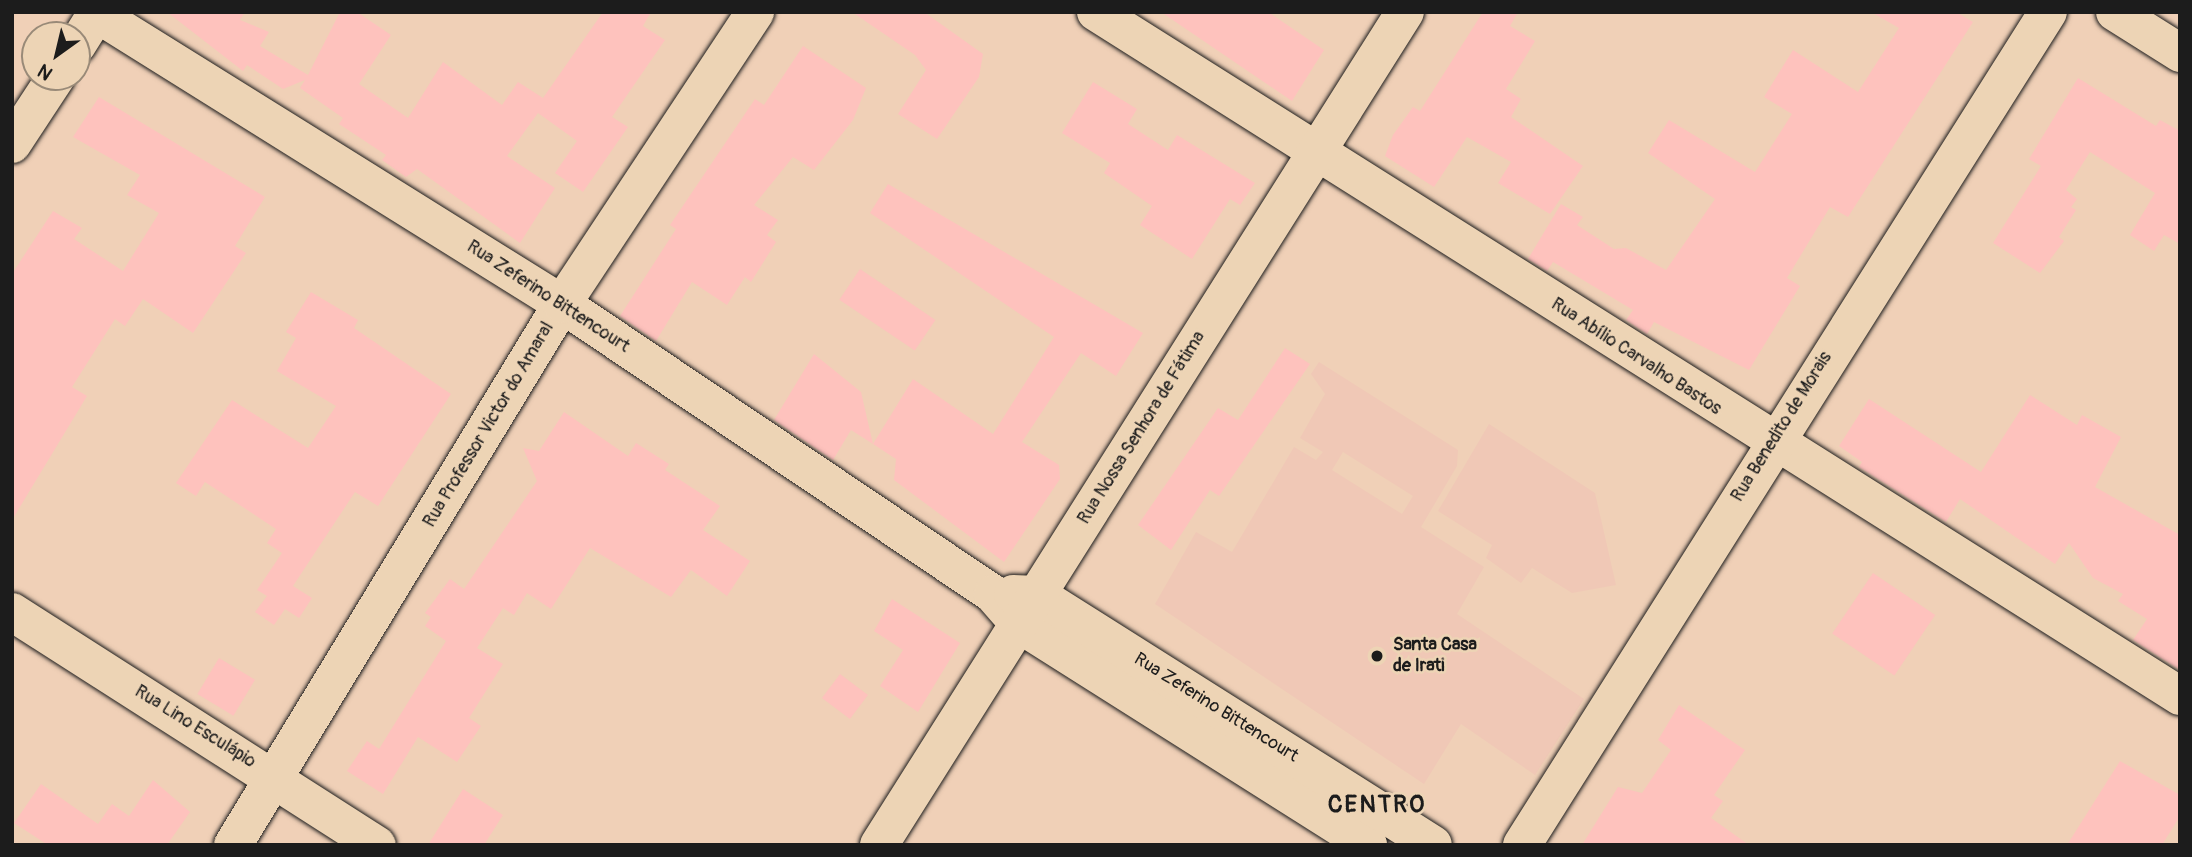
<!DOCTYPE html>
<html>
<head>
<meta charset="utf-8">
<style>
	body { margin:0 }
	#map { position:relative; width:2192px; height:857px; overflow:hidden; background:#f0d0b7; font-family:Pangolin,sans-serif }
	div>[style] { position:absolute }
	.built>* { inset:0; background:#f0c8b6 }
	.building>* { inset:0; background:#fec2bd; transform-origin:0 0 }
	.roads { filter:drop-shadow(0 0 2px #1c1c1c) drop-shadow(0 0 2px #1c1c1c) }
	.minor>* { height:38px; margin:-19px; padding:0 19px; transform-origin:19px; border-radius:19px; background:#edd4b5 }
	.dots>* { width:19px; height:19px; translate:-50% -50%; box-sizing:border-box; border:4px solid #edd4b5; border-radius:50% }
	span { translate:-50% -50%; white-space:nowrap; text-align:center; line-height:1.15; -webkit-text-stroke:5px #edd4b5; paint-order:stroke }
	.street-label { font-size:18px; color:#1c1c1c }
	.poi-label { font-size:18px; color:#1c1c1c; font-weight:700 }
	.left { translate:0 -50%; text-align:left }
	.district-label { font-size:24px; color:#1c1c1c; font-weight:700; letter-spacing:2px }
	.frame { position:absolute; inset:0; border:14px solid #1c1c1c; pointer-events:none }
	.north { position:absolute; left:21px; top:21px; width:70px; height:70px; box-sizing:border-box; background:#edd4b5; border:2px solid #998a78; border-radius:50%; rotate:214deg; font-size:19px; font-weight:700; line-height:28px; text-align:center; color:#1c1c1c }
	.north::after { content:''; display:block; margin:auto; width:24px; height:32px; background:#1c1c1c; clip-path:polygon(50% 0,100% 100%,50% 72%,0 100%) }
</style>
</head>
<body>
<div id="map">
	<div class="built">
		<div style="clip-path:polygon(evenodd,1319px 362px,1458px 450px,1457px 466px,1421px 527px,1484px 567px,1457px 614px,1584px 699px,1535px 775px,1461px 724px,1424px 784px,1155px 604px,1196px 532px,1232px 552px,1294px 447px,1316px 460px,1323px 452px,1300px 438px,1325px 394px,1311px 374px,1319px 362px,1343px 452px,1413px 496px,1402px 514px,1332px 470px,1343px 452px)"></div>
		<div style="clip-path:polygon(1489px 424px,1595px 493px,1616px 585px,1572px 593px,1532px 568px,1521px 583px,1486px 558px,1492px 545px,1438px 511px)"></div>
	</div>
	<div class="building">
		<div style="clip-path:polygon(167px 12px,245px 12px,240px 20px,269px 32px,260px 46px,308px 75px,340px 12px,357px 12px,391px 35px,359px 84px,408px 118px,443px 62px,502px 105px,518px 82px,543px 98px,603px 12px,651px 12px,643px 26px,665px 40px,612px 117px,628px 127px,583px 192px,555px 173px,577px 141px,538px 113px,507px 156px,555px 188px,520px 243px,417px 169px,406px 177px,382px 160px,386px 155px,339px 124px,343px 118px,300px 88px,305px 80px,283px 89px,247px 65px,243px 71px)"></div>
		<div style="clip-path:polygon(852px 12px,924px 12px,983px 54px,979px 77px,937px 139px,898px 114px,926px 70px,915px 55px)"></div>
		<div style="clip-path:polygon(1161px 12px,1268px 12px,1324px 50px,1292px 101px)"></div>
		<div style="clip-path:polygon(1483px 12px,1518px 12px,1510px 26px,1535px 41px,1506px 89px,1521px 99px,1511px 117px,1583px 166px,1550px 214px,1498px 183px,1511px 162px,1467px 137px,1434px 187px,1385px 156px,1393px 135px,1413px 107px,1420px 111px)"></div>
		<div style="clip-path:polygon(1871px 12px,1956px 12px,1973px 22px,1848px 217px,1830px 207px,1787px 278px,1800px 286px,1749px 370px,1654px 322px,1647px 334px,1626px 320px,1633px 310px,1553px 262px,1547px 271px,1528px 259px,1561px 204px,1583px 217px,1577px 225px,1614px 249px,1626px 248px,1666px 270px,1715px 199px,1648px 153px,1669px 120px,1755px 172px,1792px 114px,1764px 97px,1793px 50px,1858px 92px,1899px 28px)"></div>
		<div style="clip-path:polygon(803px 46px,866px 88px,853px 120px,814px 170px,793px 157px,754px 205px,778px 220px,767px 235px,776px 242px,751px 282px,745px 277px,727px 305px,692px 282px,656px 341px,620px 316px,676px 229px,670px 225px,755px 99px,764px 105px)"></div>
		<div style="clip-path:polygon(2078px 78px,2156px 126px,2160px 120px,2180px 131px,2180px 244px,2164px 235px,2154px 251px,2130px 235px,2155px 193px,2090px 152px,2066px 190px,2077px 199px,2071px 207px,2076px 210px,2059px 237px,2064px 241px,2040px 273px,1993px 243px,2041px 166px,2029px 159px)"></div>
		<div style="clip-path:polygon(1093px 82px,1137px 109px,1128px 124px,1168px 150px,1177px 135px,1255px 183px,1240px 205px,1230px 199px,1192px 259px,1140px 225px,1152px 206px,1104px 173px,1110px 163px,1062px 133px)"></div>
		<div style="clip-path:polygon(99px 97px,265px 197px,235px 246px,246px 253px,193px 333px,143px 299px,125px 326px,115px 319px,72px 387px,87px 396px,12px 520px,12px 274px,53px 211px,82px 228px,74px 239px,123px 271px,159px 213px,127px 195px,140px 175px,73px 137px)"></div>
		<div style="clip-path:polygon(888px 184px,1143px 333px,1116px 376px,1081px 353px,1022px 442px,1059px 465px,1060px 479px,1004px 562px,894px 480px,896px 459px,873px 444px,913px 379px,993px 434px,1054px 337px,870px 213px)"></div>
		<div style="left:860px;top:269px;width:91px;height:37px;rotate:34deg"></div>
		<div style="clip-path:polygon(311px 292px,358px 320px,354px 328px,451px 394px,378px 506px,355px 492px,293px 586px,312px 598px,299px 618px,285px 609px,274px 625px,255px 612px,267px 596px,257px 590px,282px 553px,267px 543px,276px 529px,205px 482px,196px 496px,176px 483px,232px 400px,308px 448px,336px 406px,277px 371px,296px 338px,286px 332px)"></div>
		<div style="clip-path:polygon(1285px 348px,1310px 364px,1219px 496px,1210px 490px,1171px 550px,1138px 525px,1218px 408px,1238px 420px)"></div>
		<div style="clip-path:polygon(814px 354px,861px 392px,873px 444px,851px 430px,833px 460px,774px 420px)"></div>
		<div style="clip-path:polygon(2030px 395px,2077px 425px,2082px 415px,2121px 437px,2095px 487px,2180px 535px,2180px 670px,2133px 640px,2147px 619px,2118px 601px,2123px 594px,2093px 578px,2069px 543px,2055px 564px,1960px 499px,1946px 522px,1859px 467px,1862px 462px,1839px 446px,1869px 399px,1981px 472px)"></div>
		<div style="clip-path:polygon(564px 412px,628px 456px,636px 443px,669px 464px,665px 470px,720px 506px,703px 530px,750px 561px,727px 596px,691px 570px,671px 597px,590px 548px,551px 609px,527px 593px,514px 615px,503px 608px,477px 648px,503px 664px,469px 718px,481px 726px,457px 762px,418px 737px,383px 794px,347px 771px,367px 741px,379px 749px,446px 641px,425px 626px,431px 617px,425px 613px,450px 579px,464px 589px,537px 481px,523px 448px,539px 451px)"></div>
		<div style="left:1873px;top:573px;width:75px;height:73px;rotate:34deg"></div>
		<div style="clip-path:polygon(892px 599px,960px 643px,918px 712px,880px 686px,903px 650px,874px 631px)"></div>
		<div style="left:219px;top:658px;width:42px;height:42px;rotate:31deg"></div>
		<div style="left:840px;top:674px;width:35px;height:30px;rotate:37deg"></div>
		<div style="clip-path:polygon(1679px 705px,1745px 750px,1714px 795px,1723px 801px,1711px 818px,1749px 845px,1582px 845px,1618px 787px,1642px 793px,1671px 750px,1658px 740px)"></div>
		<div style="clip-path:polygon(2120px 761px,2180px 795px,2180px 816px,2162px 845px,2067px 845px)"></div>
		<div style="clip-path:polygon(153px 780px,190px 812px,167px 845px,48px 845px,14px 823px,41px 784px,98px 824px,112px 804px,129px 816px)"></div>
		<div style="clip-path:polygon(463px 789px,503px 815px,484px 845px,428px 845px)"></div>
	</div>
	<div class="roads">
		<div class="minor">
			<div style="left:94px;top:12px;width:552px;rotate:31.96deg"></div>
			<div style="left:562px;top:304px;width:519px;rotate:33.93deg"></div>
			<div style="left:993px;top:594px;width:40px;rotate:49deg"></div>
			<div style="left:1019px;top:624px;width:413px;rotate:32.3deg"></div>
			<div style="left:1096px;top:12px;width:1282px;rotate:32.25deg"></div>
			<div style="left:2115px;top:12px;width:77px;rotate:32.2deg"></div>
			<div style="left:77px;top:45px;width:39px;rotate:-58deg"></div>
			<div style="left:12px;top:144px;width:80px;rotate:-56.7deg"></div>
			<div style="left:1013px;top:594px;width:25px;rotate:2deg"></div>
			<div style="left:1038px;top:595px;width:467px;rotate:32.3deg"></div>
			<div style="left:12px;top:612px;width:433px;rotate:32.6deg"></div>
			<div style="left:233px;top:845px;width:633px;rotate:-58.69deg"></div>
			<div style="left:562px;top:304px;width:350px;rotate:-56.5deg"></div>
			<div style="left:879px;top:845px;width:985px;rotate:-57.73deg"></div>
			<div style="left:1522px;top:845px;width:985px;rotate:-57.73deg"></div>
		</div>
	</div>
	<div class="dots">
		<div style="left:1377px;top:656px;background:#1c1c1c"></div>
	</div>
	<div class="street-label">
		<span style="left:548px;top:297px;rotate:33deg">Rua Zeferino Bittencourt</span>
		<span style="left:1636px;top:357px;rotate:33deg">Rua Abílio Carvalho Bastos</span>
		<span style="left:489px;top:425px;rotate:-59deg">Rua Professor Victor do Amaral</span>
		<span style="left:1782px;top:427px;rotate:-58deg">Rua Benedito de Morais</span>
		<span style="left:1142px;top:428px;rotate:-58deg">Rua Nossa Senhora de Fátima</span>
		<span style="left:1216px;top:708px;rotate:32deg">Rua Zeferino Bittencourt</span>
		<span style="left:195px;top:727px;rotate:32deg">Rua Lino Esculápio</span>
	</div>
	<div class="poi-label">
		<span class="left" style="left:1393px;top:656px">Santa Casa<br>de Irati</span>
	</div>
	<div class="district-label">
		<span style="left:1377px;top:805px">CENTRO</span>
	</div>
	<div class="frame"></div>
	<div class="north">N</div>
</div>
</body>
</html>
